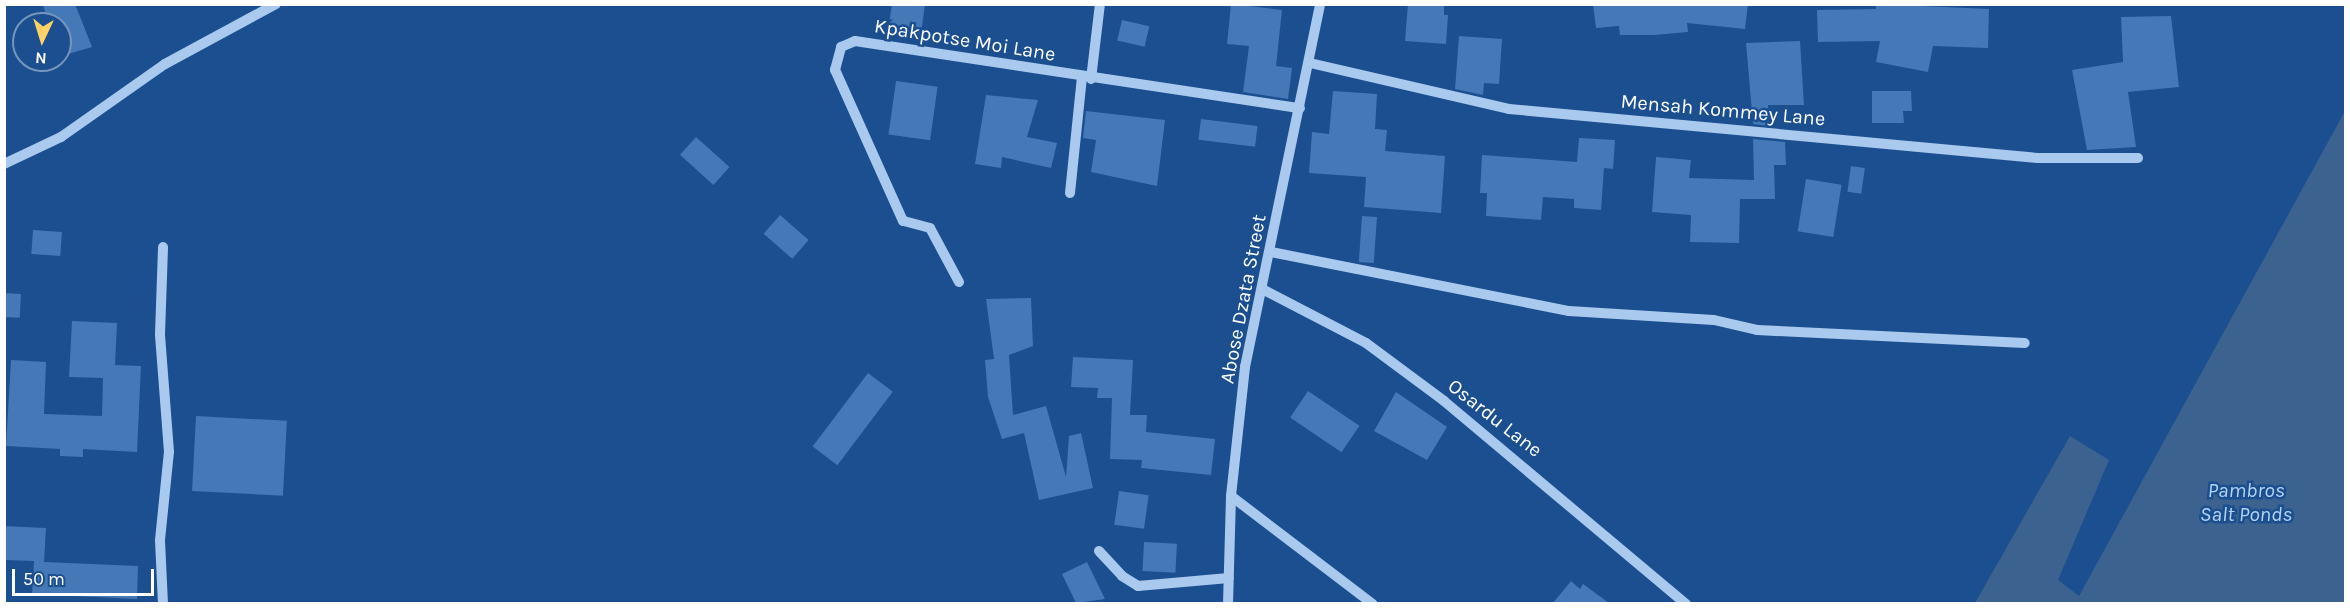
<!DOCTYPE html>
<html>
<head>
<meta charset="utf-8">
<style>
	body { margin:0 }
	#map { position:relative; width:2350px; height:608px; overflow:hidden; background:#1b4f8f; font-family:Karla,sans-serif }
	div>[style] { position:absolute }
	.water>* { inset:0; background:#3c6290 }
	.building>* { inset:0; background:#4478b7; transform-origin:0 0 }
	.minor>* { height:10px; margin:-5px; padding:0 5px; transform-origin:5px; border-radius:5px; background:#a9c9ee }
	span { translate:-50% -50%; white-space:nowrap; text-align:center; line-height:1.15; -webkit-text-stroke:5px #1b4f8f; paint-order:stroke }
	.street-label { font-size:20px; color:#fff }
	.water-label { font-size:21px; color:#b5d3f5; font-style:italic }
	.frame { position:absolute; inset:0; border:6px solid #fff; pointer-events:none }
	.north { position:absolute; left:12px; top:12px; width:60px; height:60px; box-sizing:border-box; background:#1b4f8f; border:2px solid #7695bc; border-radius:50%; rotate:184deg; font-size:16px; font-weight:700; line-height:24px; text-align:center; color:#fff }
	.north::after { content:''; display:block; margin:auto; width:21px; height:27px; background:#ffd166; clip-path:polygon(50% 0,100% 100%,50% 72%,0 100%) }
	.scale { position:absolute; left:12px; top:569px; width:142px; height:27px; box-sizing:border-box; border:3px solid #fff; border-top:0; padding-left:8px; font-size:18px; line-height:21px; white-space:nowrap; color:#fff; -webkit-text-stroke:4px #1b4f8f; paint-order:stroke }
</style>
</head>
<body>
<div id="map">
	<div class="water">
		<div style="clip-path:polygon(2345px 111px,2345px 603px,1975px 603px,2070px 436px,2109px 460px,2058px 580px,2079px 596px)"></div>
	</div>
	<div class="building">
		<div style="clip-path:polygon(43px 4px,75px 4px,92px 47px,65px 55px,60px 24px,48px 24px)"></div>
		<div style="clip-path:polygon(892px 4px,925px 4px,921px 34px,888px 30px)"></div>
		<div style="clip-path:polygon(1231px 4px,1282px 10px,1276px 66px,1292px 68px,1288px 99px,1243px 92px,1249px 46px,1227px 44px)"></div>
		<div style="clip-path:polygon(1408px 4px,1444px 4px,1444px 15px,1448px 15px,1446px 44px,1405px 41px)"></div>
		<div style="clip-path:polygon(1593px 4px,1748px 4px,1745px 29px,1687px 23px,1688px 32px,1654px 35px,1620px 35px,1619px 26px,1596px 28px)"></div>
		<div style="clip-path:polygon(1876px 4px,1989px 9px,1988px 48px,1933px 46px,1928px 72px,1876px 62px,1880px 41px,1818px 42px,1817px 10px,1876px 9px)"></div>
		<div style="clip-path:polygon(2171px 16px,2179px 87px,2128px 92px,2136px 147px,2087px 150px,2072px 70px,2123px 62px,2121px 17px)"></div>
		<div style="left:1122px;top:20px;width:28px;height:21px;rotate:13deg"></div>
		<div style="clip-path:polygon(1459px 36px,1502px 39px,1499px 84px,1484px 83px,1483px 95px,1455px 89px)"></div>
		<div style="clip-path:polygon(1800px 41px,1804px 105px,1768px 105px,1769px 126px,1753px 124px,1746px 43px)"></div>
		<div style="left:896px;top:81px;width:42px;height:54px;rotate:8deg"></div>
		<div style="clip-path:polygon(1333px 91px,1377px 94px,1375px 129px,1387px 130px,1385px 151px,1445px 156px,1441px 213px,1364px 207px,1366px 177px,1309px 173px,1312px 132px,1329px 134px)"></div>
		<div style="clip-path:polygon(1872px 91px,1911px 91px,1912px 111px,1903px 111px,1904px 123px,1872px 123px)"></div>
		<div style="clip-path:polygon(986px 95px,1038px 100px,1027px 137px,1057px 143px,1051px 168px,1002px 157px,1001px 168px,975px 164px)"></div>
		<div style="clip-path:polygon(1086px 111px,1165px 120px,1157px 186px,1091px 172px,1096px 140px,1083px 138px)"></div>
		<div style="left:1201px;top:119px;width:57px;height:21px;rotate:7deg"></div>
		<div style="left:696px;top:137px;width:45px;height:24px;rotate:42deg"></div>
		<div style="clip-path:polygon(1579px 138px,1615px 140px,1613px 169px,1604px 168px,1601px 210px,1574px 208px,1574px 199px,1543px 197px,1541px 220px,1486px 216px,1487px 193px,1480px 193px,1482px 155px,1577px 162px)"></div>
		<div style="clip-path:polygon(1753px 139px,1785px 142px,1786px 165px,1774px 165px,1775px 199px,1740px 199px,1739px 243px,1690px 242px,1691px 215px,1652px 212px,1656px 157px,1691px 160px,1689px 178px,1754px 180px)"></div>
		<div style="left:1851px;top:166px;width:14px;height:26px;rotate:8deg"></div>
		<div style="left:1806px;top:179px;width:36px;height:53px;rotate:9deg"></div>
		<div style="left:780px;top:215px;width:38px;height:25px;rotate:41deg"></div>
		<div style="left:1362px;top:216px;width:15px;height:46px;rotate:4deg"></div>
		<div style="left:33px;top:230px;width:29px;height:24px;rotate:4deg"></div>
		<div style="left:4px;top:293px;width:17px;height:24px;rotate:3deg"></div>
		<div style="clip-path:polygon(1031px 298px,1033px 346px,1009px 355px,1013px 415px,1046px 406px,1066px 477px,1069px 436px,1081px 433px,1093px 488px,1039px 500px,1024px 433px,1002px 439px,988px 397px,985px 360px,994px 359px,986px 299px)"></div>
		<div style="clip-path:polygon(72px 321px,117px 323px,115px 365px,141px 366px,137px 452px,83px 449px,83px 457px,60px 456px,60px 449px,6px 446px,11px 360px,46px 362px,44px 414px,102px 416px,103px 378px,69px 377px)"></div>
		<div style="clip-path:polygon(1073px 357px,1133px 360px,1130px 415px,1147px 415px,1146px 432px,1215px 439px,1211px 475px,1141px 468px,1142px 460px,1110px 459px,1112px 398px,1097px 398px,1098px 388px,1071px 387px)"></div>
		<div style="left:868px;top:373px;width:31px;height:92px;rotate:37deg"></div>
		<div style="left:1308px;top:391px;width:62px;height:32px;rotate:34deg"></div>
		<div style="clip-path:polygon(1396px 392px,1447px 427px,1427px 460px,1374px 431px)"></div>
		<div style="left:196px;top:416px;width:91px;height:75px;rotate:3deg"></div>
		<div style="left:1119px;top:491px;width:30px;height:34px;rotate:8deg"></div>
		<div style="clip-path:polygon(4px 526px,46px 528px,44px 562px,138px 566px,137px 599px,32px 594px,34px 561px,4px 560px)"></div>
		<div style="left:1144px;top:542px;width:33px;height:29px;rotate:3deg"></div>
		<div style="clip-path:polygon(1087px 562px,1105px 599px,1076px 603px,1062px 574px)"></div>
		<div style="clip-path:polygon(1571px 581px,1580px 589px,1583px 584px,1609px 603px,1553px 603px)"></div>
	</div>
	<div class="minor">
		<div style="left:1310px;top:63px;width:204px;rotate:13deg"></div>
		<div style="left:1509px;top:109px;width:531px;rotate:5.29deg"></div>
		<div style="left:2038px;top:158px;width:100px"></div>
		<div style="left:1091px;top:79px;width:76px;rotate:-83.2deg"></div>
		<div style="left:4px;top:164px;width:63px;rotate:-25.3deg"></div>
		<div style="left:61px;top:137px;width:127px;rotate:-35.1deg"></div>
		<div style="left:165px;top:64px;width:126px;rotate:-28.4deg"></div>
		<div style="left:1070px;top:193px;width:117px;rotate:-84.1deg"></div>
		<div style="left:1271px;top:252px;width:304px;rotate:11.2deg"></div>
		<div style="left:1569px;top:311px;width:145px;rotate:3.6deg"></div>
		<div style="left:1714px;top:320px;width:44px;rotate:13.1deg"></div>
		<div style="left:1757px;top:330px;width:268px;rotate:2.8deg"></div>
		<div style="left:959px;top:282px;width:61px;rotate:-118.2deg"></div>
		<div style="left:930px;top:228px;width:28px;rotate:-165deg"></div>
		<div style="left:903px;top:221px;width:166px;rotate:-114.2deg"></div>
		<div style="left:835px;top:70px;width:24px;rotate:-75deg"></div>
		<div style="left:841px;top:47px;width:15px;rotate:-23deg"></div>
		<div style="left:855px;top:41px;width:450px;rotate:8.6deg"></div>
		<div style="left:1262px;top:289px;width:117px;rotate:27.4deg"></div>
		<div style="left:1366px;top:343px;width:97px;rotate:36.6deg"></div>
		<div style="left:1444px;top:401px;width:316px;rotate:40deg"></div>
		<div style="left:1231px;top:496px;width:178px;rotate:37.3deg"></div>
		<div style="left:1099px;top:551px;width:34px;rotate:47deg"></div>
		<div style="left:1122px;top:576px;width:19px;rotate:32deg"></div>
		<div style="left:1138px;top:586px;width:91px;rotate:-5deg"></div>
		<div style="left:163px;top:604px;width:64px;rotate:-92.7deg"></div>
		<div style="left:160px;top:540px;width:88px;rotate:-84.2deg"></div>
		<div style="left:169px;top:452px;width:118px;rotate:-94.4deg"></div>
		<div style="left:160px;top:334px;width:87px;rotate:-88deg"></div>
		<div style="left:1228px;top:604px;width:108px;rotate:-88.4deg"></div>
		<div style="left:1231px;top:496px;width:130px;rotate:-83.8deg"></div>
		<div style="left:1245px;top:367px;width:371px;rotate:-78.3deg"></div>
	</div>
	<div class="street-label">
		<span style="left:965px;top:40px;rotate:9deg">Kpakpotse Moi Lane</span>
		<span style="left:1723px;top:110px;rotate:5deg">Mensah Kommey Lane</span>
		<span style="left:1243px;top:299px;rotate:-79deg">Abose Dzata Street</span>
		<span style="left:1495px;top:418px;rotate:38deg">Osardu Lane</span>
	</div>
	<div class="water-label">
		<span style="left:2246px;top:502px">Pambros<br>Salt Ponds</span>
	</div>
	<div class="frame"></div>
	<div class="north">N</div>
	<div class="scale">50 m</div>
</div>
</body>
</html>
